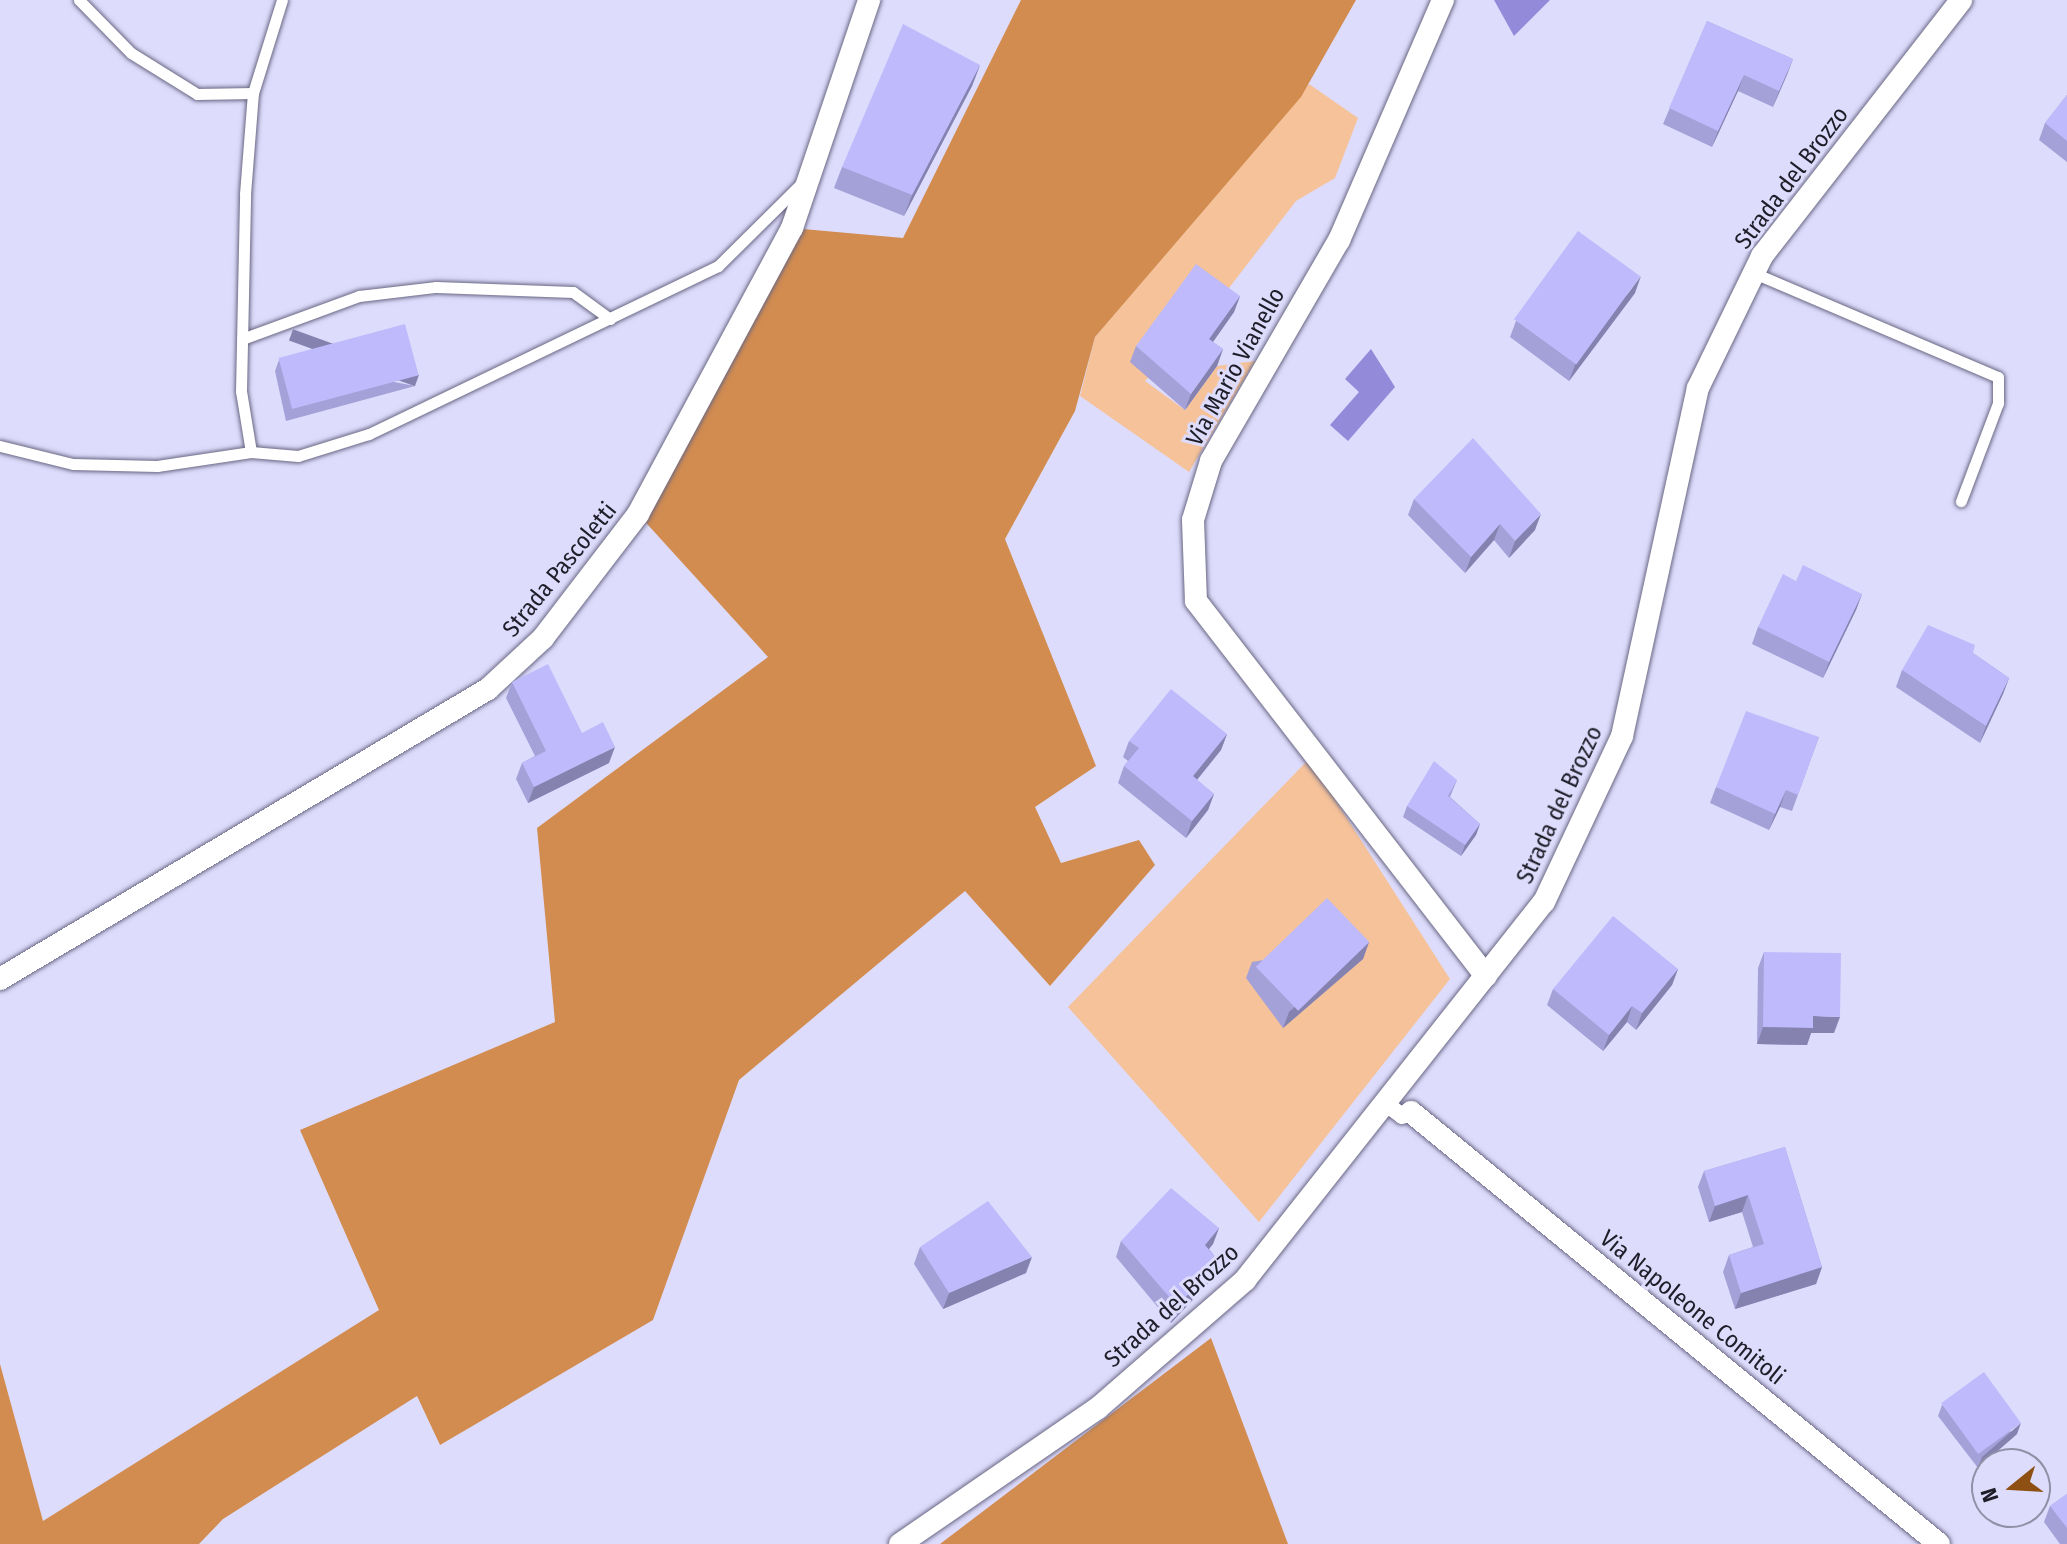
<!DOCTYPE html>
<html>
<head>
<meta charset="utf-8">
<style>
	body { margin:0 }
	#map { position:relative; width:2067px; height:1544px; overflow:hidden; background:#dedcfc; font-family:"Fira Sans Condensed",sans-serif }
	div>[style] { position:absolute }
	.green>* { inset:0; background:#f5c29a }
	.forest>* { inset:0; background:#d28c50 }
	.water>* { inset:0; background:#938ad9 }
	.roads { filter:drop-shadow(0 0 2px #696783) drop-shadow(0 0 2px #696783) }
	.service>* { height:11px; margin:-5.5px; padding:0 5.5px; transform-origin:5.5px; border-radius:5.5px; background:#fff }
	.pedestrian>* { height:16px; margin:-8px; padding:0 8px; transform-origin:8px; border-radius:8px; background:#fff }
	.minor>* { height:22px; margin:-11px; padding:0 11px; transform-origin:11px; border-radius:11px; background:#fff }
	.wall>* { inset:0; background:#a4a0d8 }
	.shaded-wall>* { inset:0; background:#8682b0; transform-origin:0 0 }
	.building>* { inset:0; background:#bfbafb; transform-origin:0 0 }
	span { translate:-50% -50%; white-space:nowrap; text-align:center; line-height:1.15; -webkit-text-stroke:6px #dedcfc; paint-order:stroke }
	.street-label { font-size:24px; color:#1e1d28 }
	.north { position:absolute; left:1971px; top:1448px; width:80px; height:80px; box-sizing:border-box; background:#dedcfc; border:2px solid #9190a7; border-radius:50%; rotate:252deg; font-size:22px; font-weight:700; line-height:32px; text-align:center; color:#1e1d28 }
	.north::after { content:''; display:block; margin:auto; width:28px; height:36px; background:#8d5012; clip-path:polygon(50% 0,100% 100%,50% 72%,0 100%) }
</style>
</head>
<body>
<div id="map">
	<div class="green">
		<div style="clip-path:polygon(1309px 84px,1358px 118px,1335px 178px,1296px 201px,1219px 301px,1145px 381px,1185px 410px,1217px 366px,1255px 361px,1189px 472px,1080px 396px,1095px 337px)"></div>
		<div style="clip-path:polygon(1309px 759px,1450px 979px,1259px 1222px,1068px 1007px)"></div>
	</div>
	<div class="forest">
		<div style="clip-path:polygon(1021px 0,1356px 0,1301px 97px,1095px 337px,1075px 411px,1005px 539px,1096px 766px,1035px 807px,1061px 863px,1139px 840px,1155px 865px,1050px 986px,965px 891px,739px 1080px,653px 1320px,440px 1445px,417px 1396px,223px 1519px,199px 1544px,0 1544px,0 1364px,43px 1521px,379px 1310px,300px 1130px,555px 1022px,537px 828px,768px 657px,638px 514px,792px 228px,903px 238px)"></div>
		<div style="clip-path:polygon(1211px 1338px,1288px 1544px,940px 1544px)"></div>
	</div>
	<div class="water">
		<div style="clip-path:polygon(1494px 0,1550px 0,1514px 36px)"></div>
		<div style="clip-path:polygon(1371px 349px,1395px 387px,1348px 441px,1330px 425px,1359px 392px,1345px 379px)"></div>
	</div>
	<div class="roads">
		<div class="service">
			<div style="left:79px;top:0;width:74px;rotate:45.5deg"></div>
			<div style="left:131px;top:53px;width:78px;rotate:31.8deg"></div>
			<div style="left:197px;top:94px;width:56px;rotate:-1deg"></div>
			<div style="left:1754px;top:273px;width:265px;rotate:23.1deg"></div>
			<div style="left:1998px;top:377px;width:26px;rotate:90deg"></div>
			<div style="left:1998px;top:403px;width:105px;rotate:110.7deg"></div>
			<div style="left:242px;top:339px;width:125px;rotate:-20.2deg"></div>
			<div style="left:359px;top:296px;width:78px;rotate:-6.7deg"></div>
			<div style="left:436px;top:287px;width:137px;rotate:2.1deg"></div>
			<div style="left:573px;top:292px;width:46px;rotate:36.1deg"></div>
			<div style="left:0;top:446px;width:75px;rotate:13.9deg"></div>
			<div style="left:73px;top:464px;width:84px;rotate:1.4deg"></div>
			<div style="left:157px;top:466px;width:95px;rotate:-8.5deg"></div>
			<div style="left:251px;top:452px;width:47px;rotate:4.9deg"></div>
			<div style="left:298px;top:456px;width:74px;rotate:-17.2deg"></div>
			<div style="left:369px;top:434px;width:387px;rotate:-25.7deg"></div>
			<div style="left:718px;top:266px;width:121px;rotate:-44.7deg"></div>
			<div style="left:251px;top:452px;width:62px;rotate:-99.3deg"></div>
			<div style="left:241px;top:391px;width:197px;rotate:-88.8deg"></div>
			<div style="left:245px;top:194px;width:101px;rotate:-85.5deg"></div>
			<div style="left:253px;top:93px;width:97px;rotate:-72.7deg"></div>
		</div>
		<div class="pedestrian">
			<div style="left:1385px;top:1103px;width:21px;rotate:37deg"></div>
			<div style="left:1402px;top:1116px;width:10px;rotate:-24deg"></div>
		</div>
		<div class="minor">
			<div style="left:1443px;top:0;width:262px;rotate:113.4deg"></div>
			<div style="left:1339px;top:240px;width:255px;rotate:120.1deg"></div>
			<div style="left:1211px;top:461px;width:62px;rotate:107deg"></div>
			<div style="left:1193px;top:520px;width:81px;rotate:87.9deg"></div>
			<div style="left:1196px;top:601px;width:474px;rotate:52.3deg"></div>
			<div style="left:0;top:979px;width:568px;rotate:-30.72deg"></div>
			<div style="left:488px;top:689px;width:75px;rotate:-42.8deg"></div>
			<div style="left:543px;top:638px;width:156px;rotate:-52.5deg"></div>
			<div style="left:638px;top:514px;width:325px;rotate:-61.7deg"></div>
			<div style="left:792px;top:228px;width:241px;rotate:-71.3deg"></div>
			<div style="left:1411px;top:1112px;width:682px;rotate:39.29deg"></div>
			<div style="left:900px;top:1544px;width:240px;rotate:-34.5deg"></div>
			<div style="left:1098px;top:1408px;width:195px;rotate:-41deg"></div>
			<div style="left:1245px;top:1280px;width:482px;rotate:-51.7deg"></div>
			<div style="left:1544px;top:902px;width:183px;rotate:-64.8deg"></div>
			<div style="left:1622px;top:736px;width:356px;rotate:-77.7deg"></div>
			<div style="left:1698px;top:388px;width:147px;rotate:-64.1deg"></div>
			<div style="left:1762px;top:256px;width:324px;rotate:-52.1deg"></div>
		</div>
	</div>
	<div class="wall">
		<div style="clip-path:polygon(1707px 21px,1793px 59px,1773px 107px,1738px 91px,1712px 147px,1663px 124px)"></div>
		<div style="clip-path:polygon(980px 65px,972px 86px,904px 216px,834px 188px,842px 167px)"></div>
		<div style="clip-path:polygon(2067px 95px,2067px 162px,2039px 140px,2045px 123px)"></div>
		<div style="clip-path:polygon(1635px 293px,1569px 381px,1510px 337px,1516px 321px)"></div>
		<div style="clip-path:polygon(1240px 296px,1234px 312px,1213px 342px,1223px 349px,1217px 366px,1185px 410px,1130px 362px,1136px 346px)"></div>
		<div style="clip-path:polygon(279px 360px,415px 386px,286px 421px,275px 371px)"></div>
		<div style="clip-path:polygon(1414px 499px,1535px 530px,1509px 558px,1494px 540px,1465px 573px,1408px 515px)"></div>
		<div style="clip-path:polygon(1796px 581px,1862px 594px,1856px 610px,1823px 678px,1752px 644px,1758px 627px)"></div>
		<div style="clip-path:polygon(1973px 653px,2009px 678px,2003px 694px,1980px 743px,1896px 687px,1902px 670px)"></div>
		<div style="clip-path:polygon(512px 682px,582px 733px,609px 763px,528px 803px,516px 779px,522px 763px,535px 756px,506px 698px)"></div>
		<div style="clip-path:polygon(1227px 734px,1221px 750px,1197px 780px,1214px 794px,1208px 810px,1186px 838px,1118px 783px,1124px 766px,1128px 761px,1123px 757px,1129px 741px)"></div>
		<div style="clip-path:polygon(1819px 737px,1792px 811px,1780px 807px,1769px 830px,1710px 803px,1716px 787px)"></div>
		<div style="clip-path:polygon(1457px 780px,1450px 797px,1480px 824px,1476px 835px,1461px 856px,1403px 817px,1407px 806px)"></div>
		<div style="clip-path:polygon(1369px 942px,1363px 959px,1283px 1028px,1246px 978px,1252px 962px)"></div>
		<div style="clip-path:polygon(1764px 952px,1834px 1033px,1811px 1033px,1807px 1045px,1757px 1044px,1758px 968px)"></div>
		<div style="clip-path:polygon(1678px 969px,1672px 985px,1636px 1030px,1627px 1022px,1603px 1051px,1547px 1005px,1553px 989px)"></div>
		<div style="clip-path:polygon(1785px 1147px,1822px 1267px,1816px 1284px,1735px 1309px,1723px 1272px,1729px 1255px,1753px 1247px,1742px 1212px,1709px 1222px,1698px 1187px,1704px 1171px)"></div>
		<div style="clip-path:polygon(1219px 1228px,1213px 1244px,1209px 1249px,1219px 1262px,1213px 1278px,1171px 1323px,1116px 1257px,1121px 1241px)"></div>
		<div style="clip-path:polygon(920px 1247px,1026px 1273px,943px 1309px,914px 1264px)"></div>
		<div style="clip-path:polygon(1942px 1405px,2017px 1434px,1978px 1468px,1938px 1416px)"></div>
		<div style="clip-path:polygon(2067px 1494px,2067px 1544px,2060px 1544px,2044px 1522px,2050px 1506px)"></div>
	</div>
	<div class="shaded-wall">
		<div style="clip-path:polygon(1793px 59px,1787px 75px,1773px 107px,1779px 91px)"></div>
		<div style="clip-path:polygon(980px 65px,972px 86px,904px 216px,912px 195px)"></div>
		<div style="clip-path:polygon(1744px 75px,1738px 91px,1712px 147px,1718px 131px)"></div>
		<div style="clip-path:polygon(1641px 276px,1635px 293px,1569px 381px,1575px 365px)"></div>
		<div style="clip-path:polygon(1240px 296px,1234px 312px,1203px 356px,1209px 339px)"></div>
		<div style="clip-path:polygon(1223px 349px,1217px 366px,1185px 410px,1191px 394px)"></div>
		<div style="left:419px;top:375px;width:12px;height:134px;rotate:110deg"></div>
		<div style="clip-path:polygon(1541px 514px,1535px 530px,1509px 558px,1515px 541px)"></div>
		<div style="clip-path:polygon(1500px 524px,1494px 540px,1465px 573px,1471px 557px)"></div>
		<div style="clip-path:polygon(1862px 594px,1856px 610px,1823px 678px,1829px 662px)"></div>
		<div style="clip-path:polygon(2009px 678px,2003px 694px,1980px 743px,1986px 726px)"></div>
		<div style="clip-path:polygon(1227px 734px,1221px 750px,1187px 792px,1193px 776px)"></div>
		<div style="clip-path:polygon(615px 747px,609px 763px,528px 803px,534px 787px)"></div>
		<div style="clip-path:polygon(1786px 790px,1780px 807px,1769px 830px,1775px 814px)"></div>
		<div style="clip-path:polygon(1214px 794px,1208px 810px,1186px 838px,1192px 821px)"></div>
		<div style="clip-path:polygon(1480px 824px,1476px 835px,1461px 856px,1465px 845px)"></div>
		<div style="clip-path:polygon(1369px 942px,1363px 959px,1283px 1028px,1289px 1012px)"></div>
		<div style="clip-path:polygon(1678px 969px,1672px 985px,1636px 1030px,1642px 1013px)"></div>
		<div style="clip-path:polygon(1632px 1006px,1627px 1022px,1603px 1051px,1609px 1035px)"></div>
		<div style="clip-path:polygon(1813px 1016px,1840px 1017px,1834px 1033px,1811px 1033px,1807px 1045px,1757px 1044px,1763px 1027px)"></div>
		<div style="clip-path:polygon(1748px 1195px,1742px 1212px,1709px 1222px,1715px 1206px)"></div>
		<div style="clip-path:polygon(1219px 1228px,1213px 1244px,1199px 1261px,1205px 1245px)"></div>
		<div style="clip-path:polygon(1032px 1257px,1026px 1273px,943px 1309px,949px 1293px)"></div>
		<div style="clip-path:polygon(1219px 1262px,1213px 1278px,1171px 1323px,1177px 1306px)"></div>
		<div style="clip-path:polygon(1822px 1267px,1816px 1284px,1735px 1309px,1741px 1293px)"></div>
		<div style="clip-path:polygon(2021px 1423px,2017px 1434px,1978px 1468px,1982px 1457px)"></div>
	</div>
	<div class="building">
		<div style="clip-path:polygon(1707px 21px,1793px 59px,1779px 91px,1744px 75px,1718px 131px,1669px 108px)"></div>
		<div style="clip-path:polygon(903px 24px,980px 65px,912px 195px,842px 167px)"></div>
		<div style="clip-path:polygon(2067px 95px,2067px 141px,2045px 123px)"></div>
		<div style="left:1578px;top:231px;width:77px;height:109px;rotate:36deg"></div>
		<div style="clip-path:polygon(1196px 264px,1240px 296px,1209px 339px,1223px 349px,1191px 394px,1136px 346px)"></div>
		<div style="left:405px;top:324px;width:53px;height:131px;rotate:75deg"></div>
		<div style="clip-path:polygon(1473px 438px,1541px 514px,1515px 541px,1500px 524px,1471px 557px,1414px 499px)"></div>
		<div style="clip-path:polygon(1803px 565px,1862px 594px,1829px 662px,1758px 627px,1783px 574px,1796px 581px)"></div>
		<div style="clip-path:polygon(1928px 625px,1975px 645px,1973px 653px,2009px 678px,1986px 726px,1902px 670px)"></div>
		<div style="clip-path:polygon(548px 664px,582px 733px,603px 722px,615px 747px,534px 787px,522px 763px,546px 751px,512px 682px)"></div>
		<div style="clip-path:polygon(1171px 689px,1227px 734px,1193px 776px,1214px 794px,1192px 821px,1124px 766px,1139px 748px,1129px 741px)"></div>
		<div style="clip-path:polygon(1746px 711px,1819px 737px,1798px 795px,1786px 790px,1775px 814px,1716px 787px)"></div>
		<div style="clip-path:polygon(1434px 761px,1457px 780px,1448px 796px,1480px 824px,1465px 845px,1407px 806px)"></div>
		<div style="left:1327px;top:898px;width:61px;height:99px;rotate:46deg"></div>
		<div style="clip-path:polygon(1613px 916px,1678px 969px,1642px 1013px,1632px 1006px,1609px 1035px,1553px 989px)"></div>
		<div style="clip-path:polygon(1764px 952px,1841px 953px,1840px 1017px,1813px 1016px,1813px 1028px,1763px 1027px)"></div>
		<div style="clip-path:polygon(1785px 1147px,1822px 1267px,1741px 1293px,1729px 1255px,1764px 1244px,1748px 1195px,1715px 1206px,1704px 1171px)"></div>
		<div style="clip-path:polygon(1171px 1188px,1219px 1228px,1205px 1245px,1219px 1262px,1177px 1306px,1121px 1241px)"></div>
		<div style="clip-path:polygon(988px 1201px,1032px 1257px,949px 1293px,920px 1247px)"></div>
		<div style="left:1984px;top:1372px;width:63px;height:53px;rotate:54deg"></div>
		<div style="clip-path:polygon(2067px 1494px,2067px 1528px,2050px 1506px)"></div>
	</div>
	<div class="street-label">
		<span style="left:1792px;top:178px;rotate:-53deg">Strada del Brozzo</span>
		<span style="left:1236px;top:367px;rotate:-61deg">Via Mario Vianello</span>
		<span style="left:560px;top:570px;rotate:-51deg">Strada Pascoletti</span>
		<span style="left:1560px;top:805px;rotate:-65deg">Strada del Brozzo</span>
		<span style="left:1172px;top:1306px;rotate:-42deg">Strada del Brozzo</span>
		<span style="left:1692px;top:1308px;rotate:39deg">Via Napoleone Comitoli</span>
	</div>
	<div class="north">N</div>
</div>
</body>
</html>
